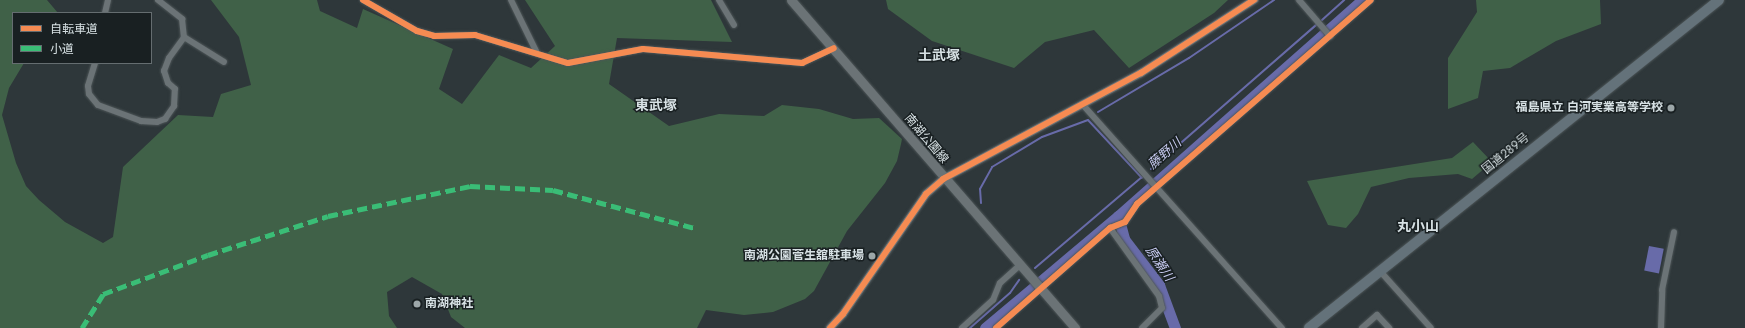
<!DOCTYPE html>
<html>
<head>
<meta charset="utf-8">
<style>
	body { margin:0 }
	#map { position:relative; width:1745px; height:328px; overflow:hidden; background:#2e373a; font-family:Jost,"Noto Sans JP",sans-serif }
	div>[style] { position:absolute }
	.green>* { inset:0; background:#406148 }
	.water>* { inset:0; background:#686ba9; transform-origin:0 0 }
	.stream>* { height:2px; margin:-1px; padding:0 1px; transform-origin:1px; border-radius:1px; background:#686ba9 }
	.river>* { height:11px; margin:-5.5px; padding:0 5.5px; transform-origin:5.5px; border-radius:5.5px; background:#686ba9 }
	.roads { filter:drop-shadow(0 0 1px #4d5557) drop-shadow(0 0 1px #4d5557) }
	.minor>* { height:6px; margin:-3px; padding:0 3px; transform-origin:3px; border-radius:3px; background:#6b7376 }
	.tertiary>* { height:8px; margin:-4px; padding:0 4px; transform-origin:4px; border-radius:4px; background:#6b7376 }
	.secondary>* { height:9px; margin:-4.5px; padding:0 4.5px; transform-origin:4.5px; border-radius:4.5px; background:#6b7376 }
	.trunk>* { height:10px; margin:-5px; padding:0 5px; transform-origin:5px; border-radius:5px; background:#64727a }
	.quiet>* { height:5px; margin-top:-2.5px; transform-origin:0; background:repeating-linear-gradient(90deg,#3abd76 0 10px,transparent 0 15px) }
	.cycleway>* { height:6px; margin:-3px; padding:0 3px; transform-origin:3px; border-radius:3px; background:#f68b52 }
	.dots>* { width:11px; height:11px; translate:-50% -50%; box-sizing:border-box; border:2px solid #192022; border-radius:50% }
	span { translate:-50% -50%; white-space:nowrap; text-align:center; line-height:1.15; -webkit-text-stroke:3px #192022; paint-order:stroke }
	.poi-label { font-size:12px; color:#d7e1e4; font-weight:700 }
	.right { translate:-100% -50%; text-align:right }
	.left { translate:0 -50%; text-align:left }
	.street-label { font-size:12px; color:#d7e1e4 }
	.water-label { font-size:13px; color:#c8cbf1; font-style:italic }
	.quarter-label { font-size:14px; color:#d7e1e4; font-weight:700 }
	.legend { position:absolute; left:12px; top:12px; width:140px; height:52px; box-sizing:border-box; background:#192022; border:1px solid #656d70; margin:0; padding:5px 7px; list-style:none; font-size:12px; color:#d7e1e4 }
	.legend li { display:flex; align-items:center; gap:8px; height:20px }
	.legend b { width:20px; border:1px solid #656d70 }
</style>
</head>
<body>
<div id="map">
	<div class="green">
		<div style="clip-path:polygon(0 0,47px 0,58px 13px,13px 13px,13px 63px,24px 63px,9px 88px,2px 115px,16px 163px,26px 186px,39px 200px,65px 222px,103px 243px,113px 237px,123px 167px,178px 115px,213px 117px,221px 94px,251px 85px,239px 37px,211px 0,317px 0,320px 11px,357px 28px,363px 9px,453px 49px,439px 89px,462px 104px,499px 55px,531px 68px,555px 46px,525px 0,711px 0,732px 42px,617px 38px,609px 84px,669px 126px,719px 114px,764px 116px,782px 105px,819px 109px,853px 119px,879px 118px,902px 139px,901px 144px,897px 161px,885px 183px,847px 231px,814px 291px,805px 299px,773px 312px,744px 315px,706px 310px,697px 328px,465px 328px,451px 317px,442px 294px,412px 277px,387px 292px,389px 316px,397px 328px,0 328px)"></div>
		<div style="clip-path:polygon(886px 0,1228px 0,1214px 13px,1129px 68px,1094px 30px,1045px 42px,1014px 68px,932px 41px,888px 9px)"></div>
		<div style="clip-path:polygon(1476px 0,1600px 0,1601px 24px,1556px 41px,1510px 68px,1483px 71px,1478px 98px,1448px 109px,1448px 58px,1477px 12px)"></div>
		<div style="clip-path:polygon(1473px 142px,1492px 162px,1472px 179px,1458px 174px,1409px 178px,1371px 187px,1358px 214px,1346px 228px,1328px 225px,1307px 181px,1452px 158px)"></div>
	</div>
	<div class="water">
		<div style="left:1649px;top:246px;width:15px;height:25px;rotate:11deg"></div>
	</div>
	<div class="stream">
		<div style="left:1322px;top:20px;width:30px;rotate:-42deg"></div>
		<div style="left:1098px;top:112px;width:106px;rotate:-30.7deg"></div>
		<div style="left:1189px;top:58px;width:103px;rotate:-34.3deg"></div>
		<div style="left:1151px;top:169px;width:220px;rotate:-41.1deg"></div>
		<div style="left:981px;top:203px;width:14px;rotate:-94deg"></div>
		<div style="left:980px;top:189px;width:25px;rotate:-61deg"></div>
		<div style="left:992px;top:167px;width:58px;rotate:-31deg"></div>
		<div style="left:1042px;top:137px;width:49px;rotate:-20.3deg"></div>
		<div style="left:1088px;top:120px;width:79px;rotate:47deg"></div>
		<div style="left:1035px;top:268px;width:140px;rotate:-40.4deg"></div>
		<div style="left:970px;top:328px;width:53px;rotate:-41.2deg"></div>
		<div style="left:1010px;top:293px;width:16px;rotate:-55deg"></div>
	</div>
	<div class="river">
		<div style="left:1118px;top:216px;width:24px;rotate:75deg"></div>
		<div style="left:1124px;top:239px;width:58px;rotate:52.7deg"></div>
		<div style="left:1159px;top:285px;width:46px;rotate:69.6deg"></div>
		<div style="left:985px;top:328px;width:174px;rotate:-40.1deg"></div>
		<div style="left:1118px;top:216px;width:326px;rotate:-41.5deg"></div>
	</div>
	<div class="roads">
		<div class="minor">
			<div style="left:158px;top:0;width:31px;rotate:38deg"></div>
			<div style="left:182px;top:19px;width:18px;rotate:84deg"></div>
			<div style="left:184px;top:37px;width:47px;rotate:32deg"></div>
			<div style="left:363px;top:0;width:62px;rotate:29.9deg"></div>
			<div style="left:417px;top:31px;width:18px;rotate:16deg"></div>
			<div style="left:434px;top:36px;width:41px;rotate:-1.4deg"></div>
			<div style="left:475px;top:35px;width:97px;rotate:16.8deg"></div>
			<div style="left:568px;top:63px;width:76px;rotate:-10.6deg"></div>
			<div style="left:643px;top:49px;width:160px;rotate:5deg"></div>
			<div style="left:802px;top:63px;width:35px;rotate:-25deg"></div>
			<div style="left:511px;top:0;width:57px;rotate:63.9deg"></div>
			<div style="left:719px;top:0;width:29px;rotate:59deg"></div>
			<div style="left:1299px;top:0;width:48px;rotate:49.3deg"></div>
			<div style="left:105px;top:13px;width:13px;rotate:-77deg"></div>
			<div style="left:95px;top:63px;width:24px;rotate:107deg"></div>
			<div style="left:88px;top:86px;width:8px;rotate:83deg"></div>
			<div style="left:89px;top:94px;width:14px;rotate:51deg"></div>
			<div style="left:98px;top:105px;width:46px;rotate:20.4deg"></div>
			<div style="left:141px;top:121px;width:16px;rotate:4deg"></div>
			<div style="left:157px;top:122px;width:9px;rotate:-21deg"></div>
			<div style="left:165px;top:119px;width:16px;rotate:-55deg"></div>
			<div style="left:174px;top:106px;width:17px;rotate:-87deg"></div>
			<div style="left:175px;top:89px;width:9px;rotate:-139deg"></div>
			<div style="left:168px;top:83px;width:13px;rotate:-108deg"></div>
			<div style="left:164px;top:71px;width:14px;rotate:-69deg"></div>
			<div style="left:169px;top:58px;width:26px;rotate:-54deg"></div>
			<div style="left:1083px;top:105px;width:299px;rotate:48.3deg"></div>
			<div style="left:1110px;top:228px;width:84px;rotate:54.2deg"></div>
			<div style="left:1159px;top:296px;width:12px;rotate:76deg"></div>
			<div style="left:1162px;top:308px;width:28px;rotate:135deg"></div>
			<div style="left:1380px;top:271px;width:76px;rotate:48.2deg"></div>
			<div style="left:962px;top:328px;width:42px;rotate:-42.1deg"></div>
			<div style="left:993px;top:300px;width:18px;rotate:-68deg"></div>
			<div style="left:1000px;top:283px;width:25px;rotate:-42deg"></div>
			<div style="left:996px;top:328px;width:152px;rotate:-41.3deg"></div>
			<div style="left:1110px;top:228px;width:16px;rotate:-22deg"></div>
			<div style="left:1125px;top:222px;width:22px;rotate:-56deg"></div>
			<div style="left:1137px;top:204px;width:310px;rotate:-41.1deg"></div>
			<div style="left:1362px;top:328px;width:20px;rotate:-41deg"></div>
			<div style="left:1377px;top:315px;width:18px;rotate:47deg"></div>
			<div style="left:1661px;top:328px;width:38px;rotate:-88deg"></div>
			<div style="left:1662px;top:290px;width:59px;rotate:-78.3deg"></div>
		</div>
		<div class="tertiary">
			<div style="left:830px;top:328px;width:19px;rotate:-47deg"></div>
			<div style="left:843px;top:314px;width:146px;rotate:-55.3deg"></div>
			<div style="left:926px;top:194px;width:23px;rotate:-41deg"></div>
			<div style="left:943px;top:179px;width:225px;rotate:-28.2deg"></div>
			<div style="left:1141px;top:73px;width:135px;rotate:-32.9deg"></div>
		</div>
		<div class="secondary">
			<div style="left:791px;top:0;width:434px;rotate:49.1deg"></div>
		</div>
		<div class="trunk">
			<div style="left:1309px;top:328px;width:525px;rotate:-38.66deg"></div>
		</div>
	</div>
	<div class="quiet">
		<div style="left:82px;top:328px;width:40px;rotate:-58deg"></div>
		<div style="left:103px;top:294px;width:112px;rotate:-20.4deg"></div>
		<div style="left:208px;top:255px;width:126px;rotate:-18deg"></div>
		<div style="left:328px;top:216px;width:145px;rotate:-11.9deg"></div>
		<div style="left:470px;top:186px;width:83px;rotate:2.8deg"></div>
		<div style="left:553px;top:190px;width:147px;rotate:15deg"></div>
	</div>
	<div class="cycleway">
		<div style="left:363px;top:0;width:62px;rotate:29.9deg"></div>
		<div style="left:417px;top:31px;width:18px;rotate:16deg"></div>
		<div style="left:434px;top:36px;width:41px;rotate:-1.4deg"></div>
		<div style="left:475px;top:35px;width:97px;rotate:16.8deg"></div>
		<div style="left:568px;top:63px;width:76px;rotate:-10.6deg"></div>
		<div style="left:643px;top:49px;width:160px;rotate:5deg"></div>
		<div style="left:802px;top:63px;width:35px;rotate:-25deg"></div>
		<div style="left:830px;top:328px;width:19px;rotate:-47deg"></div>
		<div style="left:843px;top:314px;width:146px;rotate:-55.3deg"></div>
		<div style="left:926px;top:194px;width:23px;rotate:-41deg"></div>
		<div style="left:943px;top:179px;width:225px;rotate:-28.2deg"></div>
		<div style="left:1141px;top:73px;width:135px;rotate:-32.9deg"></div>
		<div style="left:996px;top:328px;width:152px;rotate:-41.3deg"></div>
		<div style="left:1110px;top:228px;width:16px;rotate:-22deg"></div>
		<div style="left:1125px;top:222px;width:22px;rotate:-56deg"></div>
		<div style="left:1137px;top:204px;width:310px;rotate:-41.1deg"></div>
	</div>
	<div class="dots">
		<div style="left:1671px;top:108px;background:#9ca6a8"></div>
		<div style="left:872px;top:256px;background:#9ca6a8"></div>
		<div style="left:417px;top:304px;background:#9ca6a8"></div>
	</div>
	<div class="poi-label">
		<span class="right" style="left:1663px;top:108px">福島県立 白河実業高等学校</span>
		<span class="right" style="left:864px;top:256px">南湖公園菅生舘駐車場</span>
		<span class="left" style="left:425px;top:304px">南湖神社</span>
	</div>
	<div class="street-label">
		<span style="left:926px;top:139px;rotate:50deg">南湖公園線</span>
		<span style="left:1506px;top:154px;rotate:-39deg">国道289号</span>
	</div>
	<div class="water-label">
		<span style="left:1165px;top:154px;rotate:-41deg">藤野川</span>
		<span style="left:1159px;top:264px;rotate:56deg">原瀬川</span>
	</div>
	<div class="quarter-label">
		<span style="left:939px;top:55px">土武塚</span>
		<span style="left:656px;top:105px">東武塚</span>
		<span style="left:1418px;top:226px">丸小山</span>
	</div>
	<ul class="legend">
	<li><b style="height:5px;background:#f68b52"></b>自転車道</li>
	<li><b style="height:5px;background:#3abd76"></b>小道</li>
	</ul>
</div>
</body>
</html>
